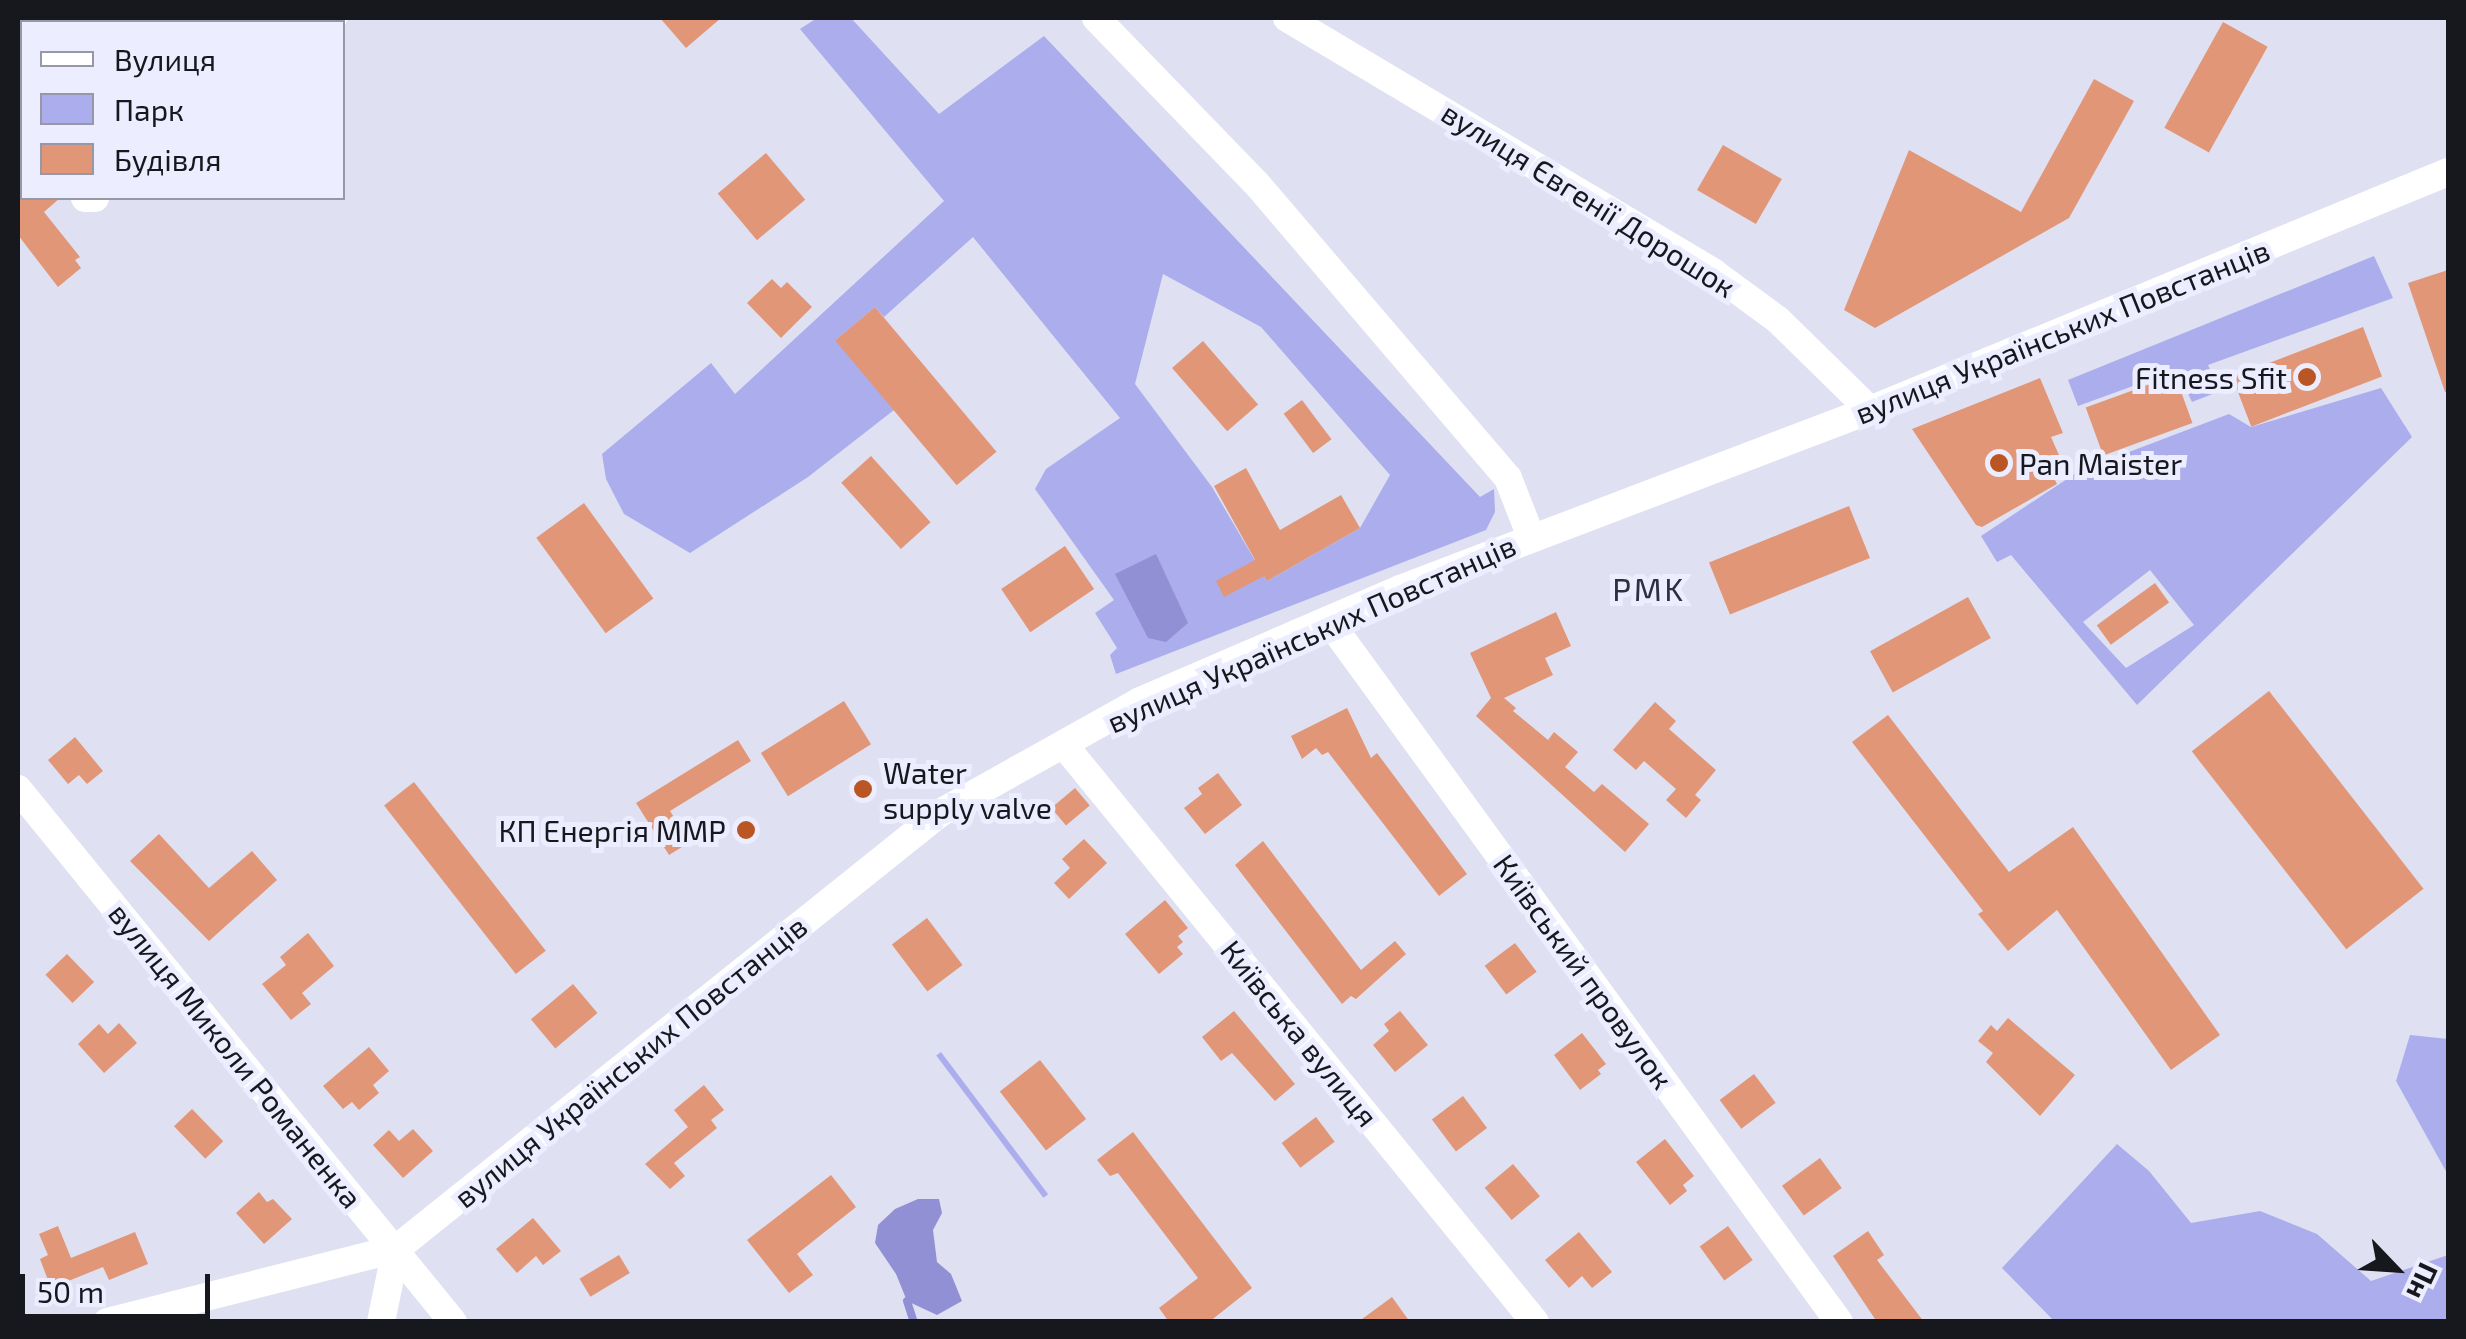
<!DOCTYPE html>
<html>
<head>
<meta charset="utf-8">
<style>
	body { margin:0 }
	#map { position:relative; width:2466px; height:1339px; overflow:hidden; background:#dfe0f2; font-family:"Exo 2",sans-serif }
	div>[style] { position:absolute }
	.green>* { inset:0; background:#acadec; transform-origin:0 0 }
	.water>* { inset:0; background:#9190d5 }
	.stream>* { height:8px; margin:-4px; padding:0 4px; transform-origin:4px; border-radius:4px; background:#9190d5 }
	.building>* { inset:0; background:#e19777; transform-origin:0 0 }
	.minor>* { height:28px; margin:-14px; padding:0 14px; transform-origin:14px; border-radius:14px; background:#fff }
	.dots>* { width:28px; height:28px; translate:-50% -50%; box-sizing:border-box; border:5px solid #ecedff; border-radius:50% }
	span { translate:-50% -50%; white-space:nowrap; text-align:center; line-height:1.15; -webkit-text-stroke:10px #ecedff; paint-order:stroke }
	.street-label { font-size:30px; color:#17171e }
	.poi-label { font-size:30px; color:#17171e }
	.right { translate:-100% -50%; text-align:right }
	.left { translate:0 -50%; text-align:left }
	.neighbourhood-label { font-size:32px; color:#2f2f3d; letter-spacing:2.5px }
	.frame { position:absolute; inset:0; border:20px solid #17171e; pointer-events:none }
	.legend { position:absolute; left:20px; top:20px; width:325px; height:180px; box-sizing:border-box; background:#ecedff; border:2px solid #9797a5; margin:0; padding:12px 18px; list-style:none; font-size:30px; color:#17171e }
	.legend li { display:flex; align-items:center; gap:20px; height:50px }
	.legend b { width:50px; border:2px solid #9797a5 }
	.north { position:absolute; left:2346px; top:1219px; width:100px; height:100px; -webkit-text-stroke:8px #ecedff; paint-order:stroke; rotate:115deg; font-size:28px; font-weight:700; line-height:40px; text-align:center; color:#17171e }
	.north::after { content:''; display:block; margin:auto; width:35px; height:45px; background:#17171e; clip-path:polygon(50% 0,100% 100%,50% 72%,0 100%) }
	.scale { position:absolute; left:20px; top:1274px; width:190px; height:45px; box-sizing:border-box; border:5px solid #17171e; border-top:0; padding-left:12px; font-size:30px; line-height:35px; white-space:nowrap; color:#17171e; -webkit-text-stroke:8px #ecedff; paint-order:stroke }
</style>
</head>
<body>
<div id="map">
	<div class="green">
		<div style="clip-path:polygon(evenodd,817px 18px,851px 18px,939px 114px,1044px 36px,1480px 497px,1494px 489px,1495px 512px,1486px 530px,1116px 674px,1110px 655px,1117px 648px,1095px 613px,1114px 600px,1035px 489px,1046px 469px,1120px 418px,973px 237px,884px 317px,875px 307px,836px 340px,894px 410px,808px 477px,690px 553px,624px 514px,606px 479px,602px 454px,711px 363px,735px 394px,944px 201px,800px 29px,817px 18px,1163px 274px,1261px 327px,1390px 475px,1360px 528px,1267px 581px,1212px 487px,1135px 384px,1163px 274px)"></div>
		<div style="clip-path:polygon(2374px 256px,2393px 298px,2208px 365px,2220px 391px,2192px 402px,2177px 370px,2078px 406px,2068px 380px)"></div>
		<div style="clip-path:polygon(evenodd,2381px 388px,2412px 437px,2137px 705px,2011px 555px,1997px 562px,1981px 536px,2079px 471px,2229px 414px,2251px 427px,2381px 388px,2150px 570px,2194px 625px,2126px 668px,2083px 622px,2150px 570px)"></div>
		<div style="clip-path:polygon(2410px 1035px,2448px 1039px,2448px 1175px,2396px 1081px)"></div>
		<div style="left:941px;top:1052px;width:178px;height:6px;rotate:53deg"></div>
		<div style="clip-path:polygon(2117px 1144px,2149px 1171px,2191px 1223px,2260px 1211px,2317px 1234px,2371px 1281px,2448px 1255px,2448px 1321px,2054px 1321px,2002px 1268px)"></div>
	</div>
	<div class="water">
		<div style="clip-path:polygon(1156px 554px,1188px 623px,1166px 642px,1148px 638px,1115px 574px)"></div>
		<div style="clip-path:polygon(918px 1199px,939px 1199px,942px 1213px,933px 1230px,937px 1262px,951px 1274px,962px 1301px,937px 1315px,907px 1301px,896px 1274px,875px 1243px,878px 1225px,895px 1209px)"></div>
	</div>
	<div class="stream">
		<div style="left:907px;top:1301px;width:22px;rotate:72deg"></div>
	</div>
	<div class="building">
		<div style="clip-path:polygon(660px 18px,721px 18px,686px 48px)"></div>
		<div style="left:2223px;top:22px;width:51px;height:121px;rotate:29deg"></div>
		<div style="clip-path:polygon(2094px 79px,2134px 101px,2069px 218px,1875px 328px,1844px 310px,1909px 150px,2021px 212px)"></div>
		<div style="left:1723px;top:145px;width:68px;height:52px;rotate:30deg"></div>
		<div style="left:766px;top:153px;width:61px;height:63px;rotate:50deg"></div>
		<div style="clip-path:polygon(18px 198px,60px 198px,44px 212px,80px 257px,75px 260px,81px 268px,58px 287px,18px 235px)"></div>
		<div style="clip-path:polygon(2448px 270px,2448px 391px,2445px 392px,2408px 283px)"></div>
		<div style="clip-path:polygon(772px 279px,781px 288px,787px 282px,812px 307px,781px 338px,747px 303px)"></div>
		<div style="left:875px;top:307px;width:189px;height:52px;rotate:50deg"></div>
		<div style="left:2363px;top:327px;width:53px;height:140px;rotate:69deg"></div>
		<div style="left:1203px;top:341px;width:84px;height:41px;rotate:49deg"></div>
		<div style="left:2175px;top:375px;width:51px;height:95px;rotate:70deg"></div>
		<div style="clip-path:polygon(2040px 378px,2063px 433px,2051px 437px,2067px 473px,2054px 478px,2057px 484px,1982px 527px,1976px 525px,1912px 429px)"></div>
		<div style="left:1302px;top:400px;width:49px;height:23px;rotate:53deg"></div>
		<div style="left:871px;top:456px;width:89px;height:40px;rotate:48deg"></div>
		<div style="clip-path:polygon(1246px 468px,1280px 530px,1341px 495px,1360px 528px,1267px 581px,1264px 576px,1224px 597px,1216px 581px,1255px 560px,1214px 486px)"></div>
		<div style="left:584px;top:503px;width:118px;height:59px;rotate:54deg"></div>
		<div style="left:1849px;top:506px;width:56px;height:151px;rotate:68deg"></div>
		<div style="left:1065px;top:546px;width:52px;height:77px;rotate:56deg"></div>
		<div style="left:2155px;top:583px;width:24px;height:72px;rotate:54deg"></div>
		<div style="left:1968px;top:597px;width:47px;height:112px;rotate:61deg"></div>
		<div style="clip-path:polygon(1556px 612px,1571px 646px,1545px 658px,1553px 675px,1504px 698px,1516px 708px,1513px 711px,1548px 740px,1554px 732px,1578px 752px,1565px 767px,1594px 792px,1602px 784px,1649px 824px,1625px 852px,1476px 716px,1491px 698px,1470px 653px)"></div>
		<div style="left:2269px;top:691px;width:251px;height:98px;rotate:52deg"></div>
		<div style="left:844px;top:701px;width:51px;height:98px;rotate:58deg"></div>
		<div style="clip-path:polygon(1655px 702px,1676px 721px,1669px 729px,1716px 770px,1695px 795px,1701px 800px,1686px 818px,1666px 800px,1676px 789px,1644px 761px,1636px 770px,1613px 750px)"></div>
		<div style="clip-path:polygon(1347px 708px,1371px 758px,1377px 753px,1467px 874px,1439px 896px,1328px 752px,1322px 755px,1316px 748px,1302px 759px,1291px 736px)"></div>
		<div style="clip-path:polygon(1888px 715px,2009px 872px,2073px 827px,2220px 1035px,2171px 1070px,2057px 910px,2008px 951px,1978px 914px,1983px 911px,1852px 742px)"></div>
		<div style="clip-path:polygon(75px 737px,103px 771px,87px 784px,79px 775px,68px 784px,48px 760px)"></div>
		<div style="clip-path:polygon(738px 740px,751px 761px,670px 811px,690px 842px,669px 855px,636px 803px)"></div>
		<div style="clip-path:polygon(1218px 773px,1242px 805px,1205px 834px,1184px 808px,1202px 794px,1198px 788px)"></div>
		<div style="left:414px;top:782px;width:214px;height:38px;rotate:52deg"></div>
		<div style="left:1075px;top:788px;width:23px;height:31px;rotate:50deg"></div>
		<div style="clip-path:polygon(159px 834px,209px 888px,252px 851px,277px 880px,209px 941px,130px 861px)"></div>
		<div style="clip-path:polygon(1084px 839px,1107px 863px,1069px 899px,1054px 883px,1070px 868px,1062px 859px)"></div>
		<div style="clip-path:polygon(1263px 841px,1361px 970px,1395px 941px,1406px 954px,1356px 999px,1351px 996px,1342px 1004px,1235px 865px)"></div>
		<div style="clip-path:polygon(1165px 900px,1188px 928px,1178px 936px,1183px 942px,1177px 947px,1183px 954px,1159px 974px,1125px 934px)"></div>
		<div style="left:927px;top:918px;width:59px;height:44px;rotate:53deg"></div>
		<div style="clip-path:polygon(308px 933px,334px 966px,302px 993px,311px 1004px,291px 1020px,262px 984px,286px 965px,280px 957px)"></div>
		<div style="left:1515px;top:943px;width:36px;height:38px;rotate:53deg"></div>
		<div style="left:67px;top:954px;width:39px;height:30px;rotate:46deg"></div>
		<div style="left:573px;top:984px;width:38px;height:55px;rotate:50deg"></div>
		<div style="clip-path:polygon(1234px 1011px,1295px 1084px,1275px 1101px,1232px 1053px,1221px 1061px,1202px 1037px)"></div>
		<div style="clip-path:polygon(1400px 1011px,1428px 1045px,1395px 1072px,1373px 1045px,1389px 1031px,1384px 1024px)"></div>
		<div style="clip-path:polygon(2008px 1018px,2075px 1075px,2040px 1116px,1986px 1062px,1993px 1053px,1978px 1041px,1991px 1025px,1997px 1031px)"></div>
		<div style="clip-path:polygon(119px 1023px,137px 1043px,104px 1073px,78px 1044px,99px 1024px,108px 1034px)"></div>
		<div style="clip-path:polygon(1582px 1033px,1606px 1064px,1598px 1070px,1601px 1074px,1580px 1090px,1554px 1055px)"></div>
		<div style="clip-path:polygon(369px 1047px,389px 1071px,373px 1085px,379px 1093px,359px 1110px,352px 1102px,343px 1109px,323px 1086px)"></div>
		<div style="left:1040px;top:1060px;width:75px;height:51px;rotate:52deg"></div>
		<div style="left:1754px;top:1074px;width:36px;height:43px;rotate:53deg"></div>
		<div style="clip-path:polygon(704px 1085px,724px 1110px,711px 1120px,717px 1128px,674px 1163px,685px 1176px,670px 1189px,645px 1164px,688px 1127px,674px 1110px)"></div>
		<div style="left:1463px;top:1096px;width:40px;height:39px;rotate:53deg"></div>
		<div style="left:192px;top:1109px;width:45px;height:25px;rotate:46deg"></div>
		<div style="left:1316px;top:1117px;width:31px;height:43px;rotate:53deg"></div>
		<div style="clip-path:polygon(413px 1129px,433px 1151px,403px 1178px,373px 1145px,389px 1130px,399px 1141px)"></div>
		<div style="clip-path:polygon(1133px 1132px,1252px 1288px,1209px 1322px,1169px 1322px,1159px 1308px,1198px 1278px,1118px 1173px,1110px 1176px,1097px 1160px)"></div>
		<div style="clip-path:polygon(1665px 1139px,1694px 1176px,1683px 1185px,1687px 1191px,1670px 1205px,1636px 1162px)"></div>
		<div style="left:1820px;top:1158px;width:37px;height:47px;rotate:54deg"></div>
		<div style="left:1513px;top:1164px;width:42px;height:37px;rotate:50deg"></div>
		<div style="clip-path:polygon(831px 1175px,856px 1207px,797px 1254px,813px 1275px,789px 1293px,747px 1240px)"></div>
		<div style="clip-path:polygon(259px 1192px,267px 1202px,273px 1199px,292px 1219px,264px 1244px,236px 1213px)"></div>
		<div style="clip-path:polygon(533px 1218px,561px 1251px,543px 1265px,536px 1256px,517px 1273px,496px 1249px)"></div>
		<div style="clip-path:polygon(58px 1226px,71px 1258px,135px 1232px,148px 1264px,109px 1280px,103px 1267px,51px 1288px,40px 1259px,48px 1255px,39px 1234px)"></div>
		<div style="left:1728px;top:1226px;width:42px;height:35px;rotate:54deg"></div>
		<div style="clip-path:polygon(1868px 1231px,1884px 1255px,1877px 1260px,1924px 1322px,1877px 1322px,1833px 1256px)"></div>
		<div style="clip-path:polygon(1579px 1232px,1612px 1272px,1592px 1288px,1582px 1276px,1569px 1288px,1545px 1260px)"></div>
		<div style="left:619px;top:1255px;width:21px;height:46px;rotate:59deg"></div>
		<div style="clip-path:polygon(1392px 1297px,1410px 1322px,1358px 1322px)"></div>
	</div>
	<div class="minor">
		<div style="left:1096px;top:18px;width:230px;rotate:45.9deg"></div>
		<div style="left:1256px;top:183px;width:388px;rotate:49.5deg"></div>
		<div style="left:1508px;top:478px;width:63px;rotate:68.7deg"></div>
		<div style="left:1287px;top:18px;width:497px;rotate:30.8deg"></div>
		<div style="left:1714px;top:273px;width:79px;rotate:36.3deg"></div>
		<div style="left:1778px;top:320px;width:129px;rotate:44.4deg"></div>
		<div style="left:327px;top:22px;width:7px;rotate:-34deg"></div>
		<div style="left:18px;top:139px;width:8px;rotate:60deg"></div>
		<div style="left:85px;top:198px;width:10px"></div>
		<div style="left:1328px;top:620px;width:868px;rotate:53.95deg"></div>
		<div style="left:1064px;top:745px;width:745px;rotate:50.78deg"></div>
		<div style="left:18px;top:789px;width:688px;rotate:50.78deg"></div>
		<div style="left:107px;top:1322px;width:298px;rotate:-14.2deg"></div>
		<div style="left:396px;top:1249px;width:697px;rotate:-38.71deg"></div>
		<div style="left:940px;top:813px;width:229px;rotate:-29.2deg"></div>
		<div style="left:1140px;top:701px;width:283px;rotate:-23.3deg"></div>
		<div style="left:1400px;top:589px;width:503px;rotate:-20.85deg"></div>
		<div style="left:1870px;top:410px;width:625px;rotate:-22.38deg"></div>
		<div style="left:381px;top:1322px;width:75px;rotate:-78.4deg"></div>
	</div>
	<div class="dots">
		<div style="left:2307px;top:377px;background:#ba5524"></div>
		<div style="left:1999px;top:463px;background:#ba5524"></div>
		<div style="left:863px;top:789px;background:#ba5524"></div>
		<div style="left:746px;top:830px;background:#ba5524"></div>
	</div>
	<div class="street-label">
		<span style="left:1589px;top:199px;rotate:32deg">вулиця Євгенії Дорошок</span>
		<span style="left:2062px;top:331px;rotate:-22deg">вулиця Українських Повстанців</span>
		<span style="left:1311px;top:633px;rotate:-24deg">вулиця Українських Повстанців</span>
		<span style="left:1584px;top:971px;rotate:54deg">Київський провулок</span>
		<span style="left:1300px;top:1033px;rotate:51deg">Київська вулиця</span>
		<span style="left:236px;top:1055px;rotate:51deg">вулиця Миколи Романенка</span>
		<span style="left:630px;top:1061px;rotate:-39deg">вулиця Українських Повстанців</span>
	</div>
	<div class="poi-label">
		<span class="right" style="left:2287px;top:377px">Fitness Sfit</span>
		<span class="left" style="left:2019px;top:463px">Pan Maister</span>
		<span class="left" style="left:883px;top:789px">Water<br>supply valve</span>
		<span class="right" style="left:726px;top:830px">КП Енергія ММР</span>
	</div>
	<div class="neighbourhood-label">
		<span style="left:1649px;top:588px">PMK</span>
	</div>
	<div class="frame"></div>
	<ul class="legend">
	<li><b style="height:12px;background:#fff"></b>Вулиця</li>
	<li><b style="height:28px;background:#acadec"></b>Парк</li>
	<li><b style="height:28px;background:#e19777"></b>Будівля</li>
	</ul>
	<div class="north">Пн</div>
	<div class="scale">50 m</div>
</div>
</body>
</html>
